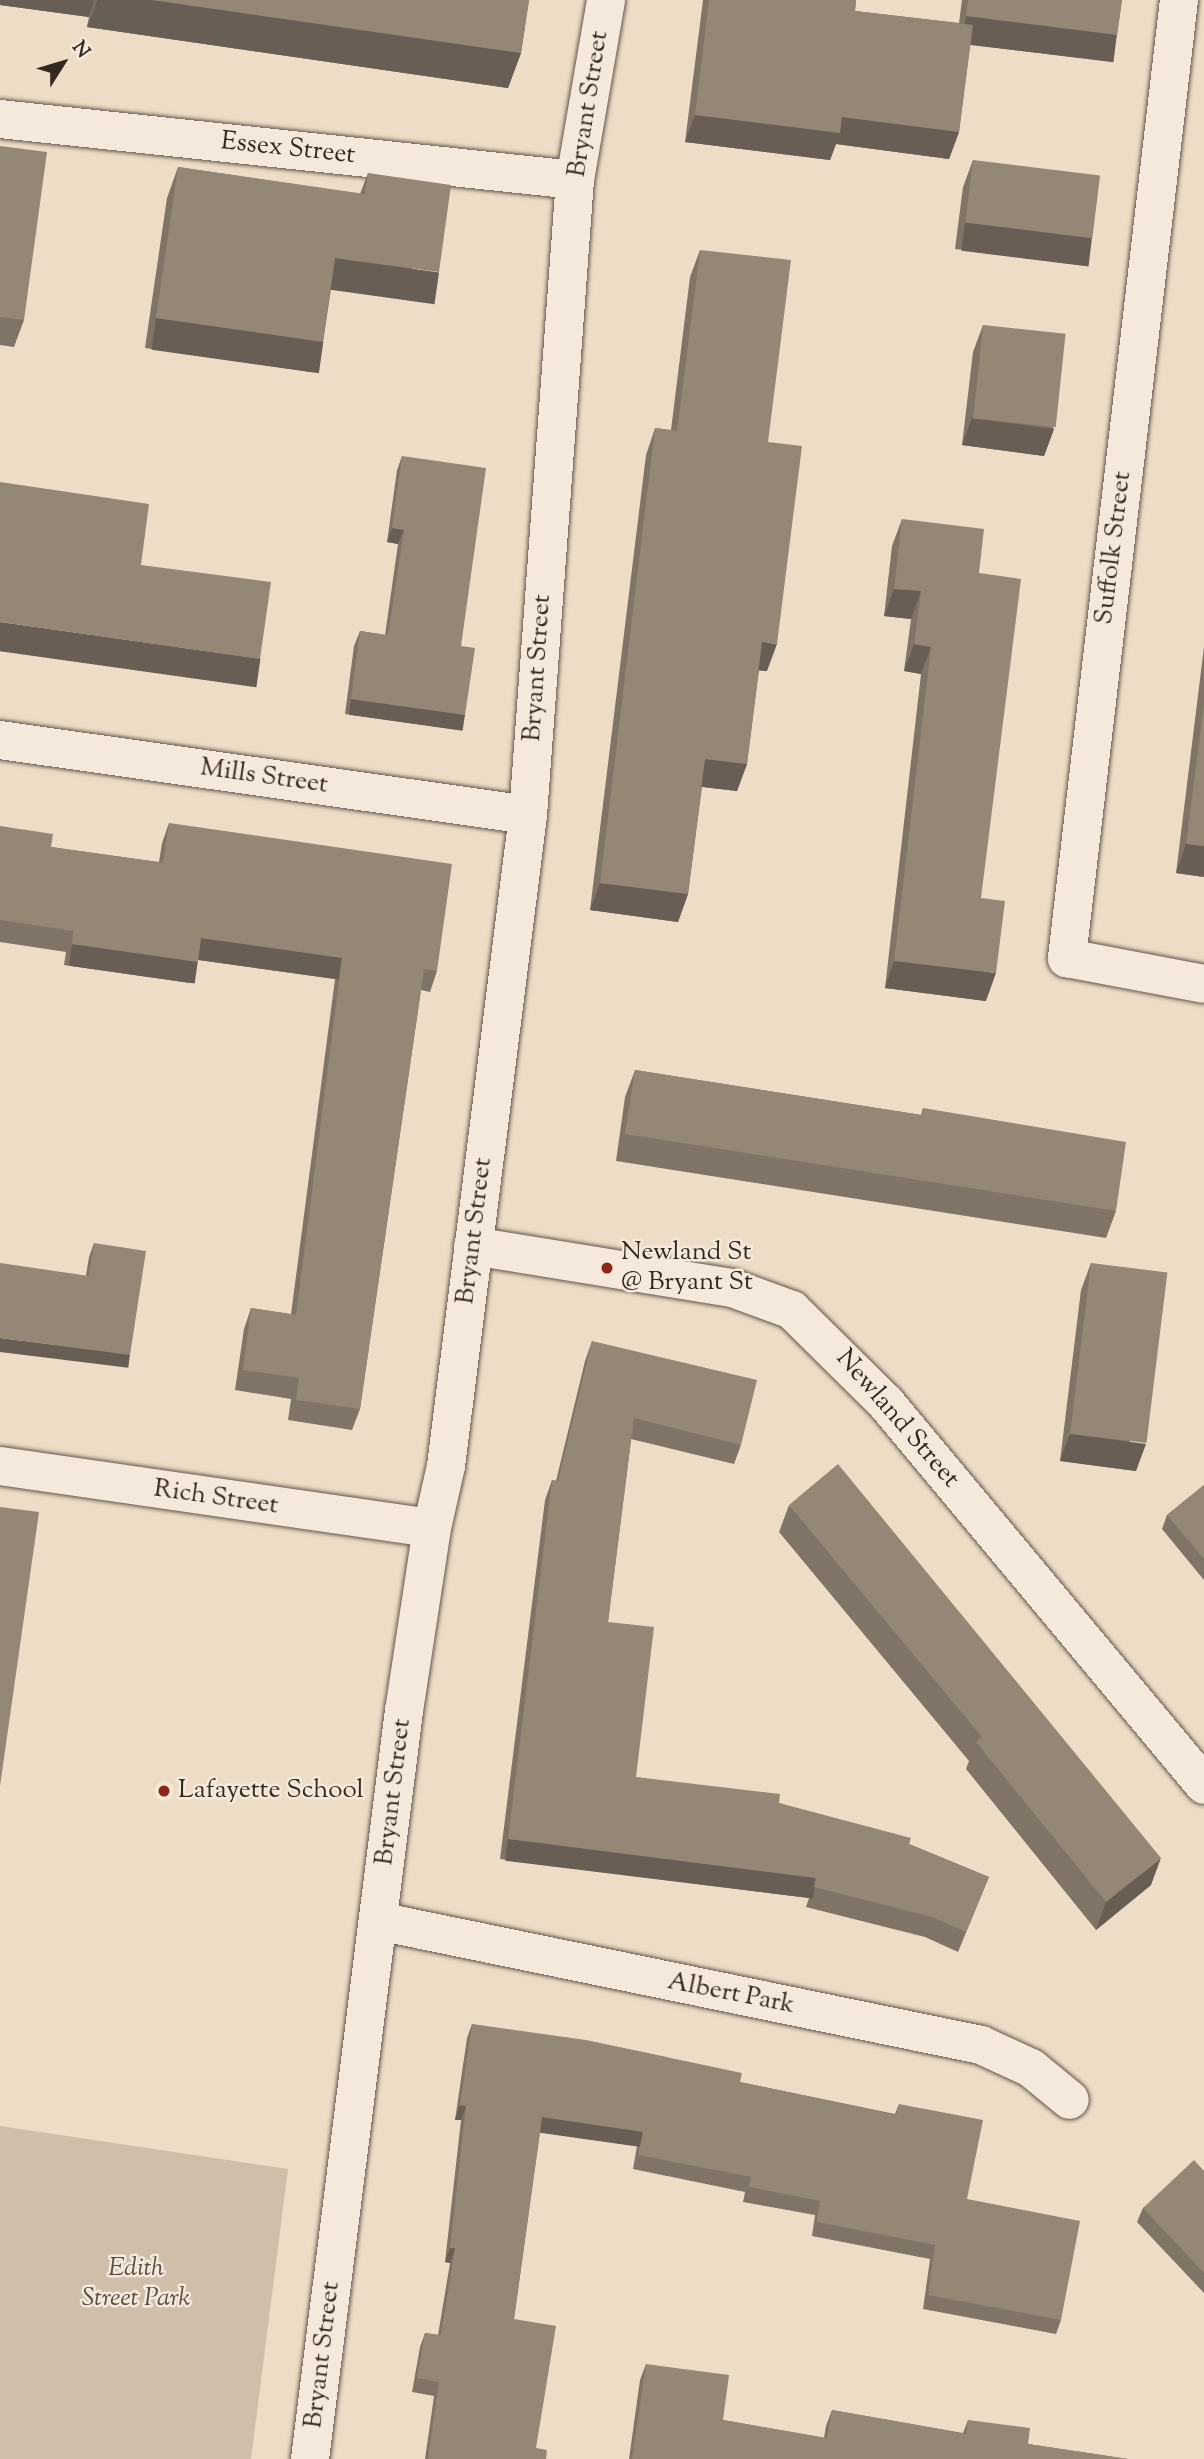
<!DOCTYPE html>
<html>
<head>
<meta charset="utf-8">
<style>
	body { margin:0 }
	#map { position:relative; width:1204px; height:2459px; overflow:hidden; background:#eeddc6; font-family:"Sorts Mill Goudy",serif }
	div>[style] { position:absolute }
	.green>* { inset:0; background:#cebeaa }
	.roads { filter:drop-shadow(0 0 2px #62564a) drop-shadow(0 0 2px #62564a) }
	.minor>* { height:38px; margin:-19px; padding:0 19px; transform-origin:19px; border-radius:19px; background:#f4e9da }
	.tertiary>* { height:38px; margin:-19px; padding:0 19px; transform-origin:19px; border-radius:19px; background:#f4e9da }
	.secondary>* { height:38px; margin:-19px; padding:0 19px; transform-origin:19px; border-radius:19px; background:#f4e9da }
	.wall>* { inset:0; background:#7f7465 }
	.shaded-wall>* { inset:0; background:#685e53; transform-origin:0 0 }
	.building>* { inset:0; background:#948776; transform-origin:0 0 }
	.dots>* { width:19px; height:19px; translate:-50% -50%; box-sizing:border-box; border:4px solid #f4e9da; border-radius:50% }
	span { translate:-50% -50%; white-space:nowrap; text-align:center; line-height:1.15; -webkit-text-stroke:5px #f4e9da; paint-order:stroke }
	.street-label { font-size:26px; color:#332920 }
	.poi-label { font-size:26px; color:#332920 }
	.left { translate:0 -50%; text-align:left }
	.park-label { font-size:26px; color:#5a4e42; font-style:italic }
	.north { position:absolute; left:28px; top:28px; width:70px; height:70px; -webkit-text-stroke:5px #f4e9da; paint-order:stroke; rotate:53deg; font-size:19px; font-weight:700; line-height:28px; text-align:center; color:#332920 }
	.north::after { content:''; display:block; margin:auto; width:24px; height:32px; background:#332920; clip-path:polygon(50% 0,100% 100%,50% 72%,0 100%) }
</style>
</head>
<body>
<div id="map">
	<div class="green">
		<div style="clip-path:polygon(0 2126px,288px 2169px,251px 2459px,0 2459px)"></div>
	</div>
	<div class="roads">
		<div class="minor">
			<div style="left:1179px;top:0;width:965px;rotate:96.67deg"></div>
			<div style="left:1067px;top:958px;width:139px;rotate:10.7deg"></div>
			<div style="left:0;top:119px;width:578px;rotate:6.06deg"></div>
			<div style="left:0;top:740px;width:533px;rotate:8.08deg"></div>
			<div style="left:473px;top:1246px;width:262px;rotate:9.2deg"></div>
			<div style="left:732px;top:1288px;width:64px;rotate:20.1deg"></div>
			<div style="left:792px;top:1310px;width:132px;rotate:44.7deg"></div>
			<div style="left:886px;top:1403px;width:497px;rotate:50.2deg"></div>
			<div style="left:378px;top:1921px;width:616px;rotate:11.62deg"></div>
			<div style="left:981px;top:2045px;width:55px;rotate:24.7deg"></div>
			<div style="left:1031px;top:2068px;width:50px;rotate:39.4deg"></div>
		</div>
		<div class="tertiary">
			<div style="left:0;top:1466px;width:436px;rotate:8.2deg"></div>
		</div>
		<div class="secondary">
			<div style="left:310px;top:2459px;width:754px;rotate:-82.84deg"></div>
			<div style="left:404px;top:1711px;width:185px;rotate:-81.3deg"></div>
			<div style="left:432px;top:1528px;width:64px;rotate:-77.3deg"></div>
			<div style="left:446px;top:1466px;width:656px;rotate:-82.82deg"></div>
			<div style="left:528px;top:815px;width:637px;rotate:-85.77deg"></div>
			<div style="left:575px;top:180px;width:183px;rotate:-80.2deg"></div>
		</div>
	</div>
	<div class="wall">
		<div style="clip-path:polygon(0 0,529px 0,521px 53px,508px 88px,87px 27px,89px 17px,0 5px)"></div>
		<div style="clip-path:polygon(703px 0,856px 0,855px 11px,959px 23px,962px 0,1122px 0,1117px 35px,1108px 61px,970px 45px,959px 132px,949px 159px,836px 144px,830px 160px,685px 142px)"></div>
		<div style="clip-path:polygon(0 146px,24px 320px,14px 347px,0 345px)"></div>
		<div style="clip-path:polygon(973px 160px,1083px 265px,955px 249px,963px 187px)"></div>
		<div style="clip-path:polygon(178px 167px,360px 194px,368px 173px,428px 302px,331px 289px,323px 342px,312px 372px,145px 348px,167px 198px)"></div>
		<div style="clip-path:polygon(700px 250px,768px 442px,767px 671px,759px 670px,747px 764px,737px 791px,702px 787px,688px 894px,678px 922px,590px 910px,646px 455px,655px 428px,671px 430px,690px 277px)"></div>
		<div style="clip-path:polygon(983px 325px,1054px 429px,1044px 456px,962px 445px,973px 352px)"></div>
		<div style="clip-path:polygon(402px 456px,461px 646px,465px 715px,460px 730px,345px 714px,354px 646px,360px 631px,385px 635px,398px 544px,387px 542px,397px 470px)"></div>
		<div style="clip-path:polygon(902px 519px,979px 573px,981px 898px,986px 1001px,885px 988px,921px 674px,904px 671px,911px 619px,884px 616px,892px 546px)"></div>
		<div style="clip-path:polygon(1204px 647px,1204px 877px,1176px 873px)"></div>
		<div style="clip-path:polygon(169px 823px,437px 971px,430px 992px,421px 990px,360px 1409px,352px 1430px,288px 1420px,291px 1399px,235px 1390px,244px 1329px,251px 1308px,291px 1314px,335px 979px,198px 960px,190px 983px,64px 965px,66px 952px,0 942px,0 826px,51px 847px,159px 862px,162px 843px)"></div>
		<div style="clip-path:polygon(635px 1070px,921px 1115px,923px 1108px,1116px 1211px,1106px 1238px,616px 1161px,625px 1097px)"></div>
		<div style="clip-path:polygon(94px 1243px,125px 1369px,86px 1275px,89px 1257px)"></div>
		<div style="clip-path:polygon(1091px 1263px,1136px 1471px,1060px 1461px,1081px 1290px)"></div>
		<div style="clip-path:polygon(592px 1341px,741px 1445px,734px 1464px,631px 1439px,608px 1622px,636px 1777px,779px 1803px,909px 1844px,989px 1877px,958px 1952px,925px 1937px,806px 1907px,809px 1898px,500px 1859px,545px 1500px,552px 1480px,556px 1481px,585px 1361px)"></div>
		<div style="clip-path:polygon(1204px 1485px,1204px 1580px,1162px 1529px,1167px 1515px)"></div>
		<div style="clip-path:polygon(789px 1505px,1151px 1885px,1096px 1930px,966px 1769px,969px 1761px,779px 1532px)"></div>
		<div style="clip-path:polygon(472px 2024px,740px 2082px,895px 2114px,899px 2104px,967px 2199px,1061px 2320px,1056px 2334px,923px 2309px,930px 2259px,812px 2236px,815px 2215px,743px 2202px,745px 2192px,633px 2169px,637px 2146px,540px 2132px,514px 2319px,536px 2448px,546px 2459px,425px 2459px,434px 2396px,412px 2392px,420px 2347px,425px 2333px,438px 2335px,450px 2263px,445px 2262px,461px 2120px,455px 2120px,467px 2038px)"></div>
		<div style="clip-path:polygon(1204px 2171px,1204px 2293px,1137px 2222px,1143px 2208px)"></div>
		<div style="clip-path:polygon(646px 2364px,723px 2420px,824px 2438px,826px 2426px,832px 2410px,963px 2433px,968px 2420px,1028px 2444px,1128px 2459px,629px 2459px,640px 2380px)"></div>
	</div>
	<div class="shaded-wall">
		<div style="clip-path:polygon(0 0,95px 0,89px 17px,0 5px)"></div>
		<div style="clip-path:polygon(97px 0,152px 0,521px 53px,508px 88px,87px 27px)"></div>
		<div style="left:966px;top:16px;width:152px;height:28px;rotate:7deg"></div>
		<div style="clip-path:polygon(695px 115px,842px 117px,959px 132px,949px 159px,836px 144px,830px 160px,685px 142px)"></div>
		<div style="left:965px;top:222px;width:128px;height:29px;rotate:7deg"></div>
		<div style="left:335px;top:258px;width:105px;height:32px;rotate:8deg"></div>
		<div style="left:156px;top:318px;width:169px;height:32px;rotate:8deg"></div>
		<div style="clip-path:polygon(972px 418px,1054px 429px,1044px 456px,962px 445px)"></div>
		<div style="clip-path:polygon(392px 528px,404px 530px,398px 544px,387px 542px)"></div>
		<div style="clip-path:polygon(894px 589px,921px 591px,911px 619px,884px 616px)"></div>
		<div style="left:0;top:622px;width:263px;height:29px;rotate:8deg"></div>
		<div style="clip-path:polygon(762px 642px,777px 644px,767px 671px,753px 670px)"></div>
		<div style="clip-path:polygon(914px 644px,931px 647px,921px 674px,904px 671px)"></div>
		<div style="left:351px;top:699px;width:115px;height:16px;rotate:8deg"></div>
		<div style="clip-path:polygon(705px 759px,747px 764px,737px 791px,695px 786px)"></div>
		<div style="clip-path:polygon(1186px 844px,1204px 846px,1204px 877px,1176px 873px)"></div>
		<div style="clip-path:polygon(600px 883px,688px 894px,678px 922px,590px 910px)"></div>
		<div style="left:201px;top:938px;width:142px;height:22px;rotate:8deg"></div>
		<div style="left:72px;top:944px;width:127px;height:22px;rotate:8deg"></div>
		<div style="clip-path:polygon(894px 961px,996px 973px,986px 1001px,885px 988px)"></div>
		<div style="left:0;top:1338px;width:131px;height:14px;rotate:7deg"></div>
		<div style="clip-path:polygon(1070px 1434px,1146px 1444px,1136px 1471px,1060px 1461px)"></div>
		<div style="left:508px;top:1839px;width:310px;height:22px;rotate:7deg"></div>
		<div style="clip-path:polygon(1161px 1858px,1151px 1885px,1096px 1930px,1106px 1902px)"></div>
		<div style="clip-path:polygon(460px 2105px,466px 2106px,461px 2120px,455px 2120px)"></div>
		<div style="left:542px;top:2117px;width:102px;height:16px;rotate:8deg"></div>
		<div style="clip-path:polygon(450px 2248px,455px 2248px,450px 2263px,445px 2262px)"></div>
	</div>
	<div class="building">
		<div style="clip-path:polygon(152px 0,529px 0,521px 53px)"></div>
		<div style="clip-path:polygon(709px 0,856px 0,855px 11px,973px 25px,959px 132px,842px 117px,840px 133px,695px 115px)"></div>
		<div style="clip-path:polygon(968px 0,1122px 0,1117px 35px,966px 16px)"></div>
		<div style="clip-path:polygon(0 146px,47px 152px,24px 320px,0 317px)"></div>
		<div style="left:973px;top:160px;width:128px;height:63px;rotate:7deg"></div>
		<div style="clip-path:polygon(178px 167px,365px 194px,368px 173px,451px 185px,439px 272px,335px 258px,323px 342px,156px 318px)"></div>
		<div style="clip-path:polygon(700px 250px,791px 260px,768px 442px,802px 446px,777px 644px,762px 642px,747px 764px,705px 759px,688px 894px,600px 883px,655px 428px,677px 431px)"></div>
		<div style="left:983px;top:325px;width:83px;height:94px;rotate:6deg"></div>
		<div style="clip-path:polygon(402px 456px,486px 468px,461px 646px,475px 648px,465px 715px,351px 699px,360px 631px,388px 635px,404px 530px,392px 528px)"></div>
		<div style="clip-path:polygon(0 482px,149px 504px,141px 565px,271px 582px,260px 659px,0 622px)"></div>
		<div style="clip-path:polygon(902px 519px,984px 529px,979px 573px,1021px 579px,981px 898px,1005px 901px,996px 973px,894px 961px,931px 647px,914px 644px,921px 591px,894px 589px)"></div>
		<div style="clip-path:polygon(1204px 703px,1204px 846px,1186px 844px)"></div>
		<div style="clip-path:polygon(169px 823px,452px 864px,437px 971px,424px 969px,360px 1409px,296px 1400px,299px 1378px,243px 1370px,251px 1308px,296px 1315px,342px 958px,201px 938px,198px 962px,72px 944px,73px 931px,0 920px,0 826px,53px 834px,51px 847px,163px 863px)"></div>
		<div style="clip-path:polygon(635px 1070px,922px 1115px,923px 1108px,1126px 1142px,1116px 1211px,625px 1134px)"></div>
		<div style="clip-path:polygon(94px 1243px,146px 1251px,130px 1355px,0 1338px,0 1263px,89px 1276px)"></div>
		<div style="left:1091px;top:1263px;width:77px;height:172px;rotate:7deg"></div>
		<div style="clip-path:polygon(592px 1341px,757px 1380px,741px 1445px,634px 1418px,608px 1622px,654px 1627px,636px 1777px,780px 1794px,779px 1803px,911px 1838px,909px 1844px,989px 1877px,966px 1932px,932px 1917px,814px 1887px,816px 1878px,508px 1839px,552px 1480px,558px 1481px)"></div>
		<div style="clip-path:polygon(838px 1464px,1161px 1858px,1106px 1902px,976px 1742px,982px 1737px,789px 1505px)"></div>
		<div style="clip-path:polygon(1204px 1485px,1204px 1559px,1167px 1515px)"></div>
		<div style="clip-path:polygon(0 1507px,39px 1512px,0 1786px)"></div>
		<div style="clip-path:polygon(472px 2024px,586px 2040px,742px 2073px,740px 2082px,896px 2115px,899px 2104px,983px 2120px,967px 2199px,1080px 2221px,1061px 2320px,928px 2295px,935px 2245px,817px 2222px,820px 2201px,749px 2187px,751px 2177px,638px 2155px,643px 2132px,542px 2117px,514px 2319px,556px 2326px,536px 2448px,547px 2450px,546px 2459px,428px 2459px,439px 2382px,417px 2378px,425px 2333px,441px 2335px,455px 2248px,450px 2248px,466px 2106px,460px 2105px)"></div>
		<div style="clip-path:polygon(1194px 2160px,1204px 2171px,1204px 2273px,1143px 2208px)"></div>
		<div style="clip-path:polygon(646px 2364px,729px 2375px,723px 2420px,827px 2438px,832px 2410px,966px 2434px,968px 2420px,1030px 2428px,1028px 2444px,1128px 2459px,632px 2459px)"></div>
	</div>
	<div class="dots">
		<div style="left:607px;top:1268px;background:#8f2418"></div>
		<div style="left:164px;top:1791px;background:#8f2418"></div>
	</div>
	<div class="street-label">
		<span style="left:589px;top:104px;rotate:-81deg">Bryant Street</span>
		<span style="left:288px;top:149px;rotate:6deg">Essex Street</span>
		<span style="left:1114px;top:548px;rotate:-83deg">Suffolk Street</span>
		<span style="left:538px;top:668px;rotate:-86deg">Bryant Street</span>
		<span style="left:264px;top:777px;rotate:8deg">Mills Street</span>
		<span style="left:475px;top:1231px;rotate:-83deg">Bryant Street</span>
		<span style="left:897px;top:1419px;rotate:49deg">Newland Street</span>
		<span style="left:216px;top:1498px;rotate:8deg">Rich Street</span>
		<span style="left:394px;top:1792px;rotate:-83deg">Bryant Street</span>
		<span style="left:731px;top:1994px;rotate:11deg">Albert Park</span>
		<span style="left:323px;top:2355px;rotate:-83deg">Bryant Street</span>
	</div>
	<div class="poi-label">
		<span class="left" style="left:621px;top:1268px">Newland St<br>@ Bryant St</span>
		<span class="left" style="left:178px;top:1791px">Lafayette School</span>
	</div>
	<div class="park-label">
		<span style="left:136px;top:2284px">Edith<br>Street Park</span>
	</div>
	<div class="north">N</div>
</div>
</body>
</html>
